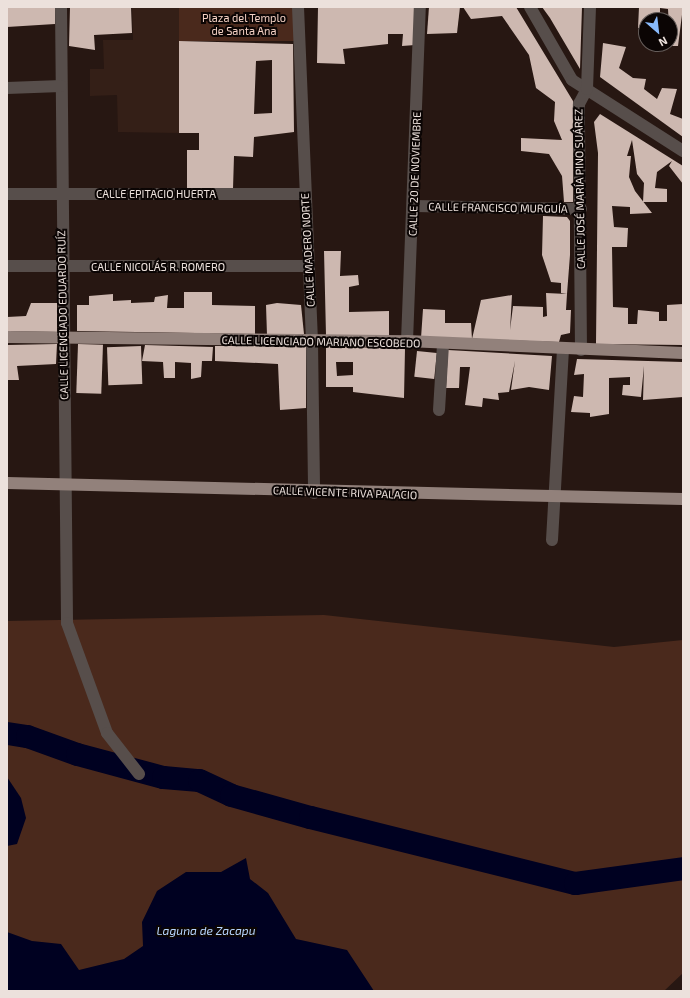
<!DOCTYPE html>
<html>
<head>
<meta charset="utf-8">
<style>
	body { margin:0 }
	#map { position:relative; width:690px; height:998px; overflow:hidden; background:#271712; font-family:"Exo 2",sans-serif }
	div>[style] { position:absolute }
	.built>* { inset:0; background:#341f17 }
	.green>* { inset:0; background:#4a291c; transform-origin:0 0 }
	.water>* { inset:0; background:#000121 }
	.river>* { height:23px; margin:-11.5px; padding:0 11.5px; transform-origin:11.5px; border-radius:11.5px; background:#000121 }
	.building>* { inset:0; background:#cdb8b0; transform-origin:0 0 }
	.minor>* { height:12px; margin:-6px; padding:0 6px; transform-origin:6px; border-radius:6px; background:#574e4b }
	.major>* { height:12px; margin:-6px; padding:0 6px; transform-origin:6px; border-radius:6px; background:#92817b }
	span { translate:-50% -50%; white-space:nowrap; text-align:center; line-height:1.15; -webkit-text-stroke:4px #0b0504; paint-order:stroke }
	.park-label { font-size:11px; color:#f4d1c4 }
	.street-label { font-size:11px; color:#ece1dc }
	.water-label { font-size:12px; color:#b6d4fd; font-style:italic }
	.frame { position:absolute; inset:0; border:8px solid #ece1dc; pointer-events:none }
	.north { position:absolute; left:638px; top:12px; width:40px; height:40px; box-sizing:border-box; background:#0b0504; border:1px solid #655d5a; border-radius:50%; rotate:152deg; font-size:11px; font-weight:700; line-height:16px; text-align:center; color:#ece1dc }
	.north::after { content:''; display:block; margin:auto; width:14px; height:18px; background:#89bafc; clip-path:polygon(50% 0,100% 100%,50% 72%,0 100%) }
</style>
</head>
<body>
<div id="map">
	<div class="built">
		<div style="clip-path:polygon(132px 7px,180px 7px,179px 133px,118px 132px,117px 95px,90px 96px,90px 69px,104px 69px,103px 40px,133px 40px)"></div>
	</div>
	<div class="green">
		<div style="left:179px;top:7px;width:119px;height:34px"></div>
		<div style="clip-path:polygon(324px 615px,614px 647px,683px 640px,683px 973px,664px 991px,7px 991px,7px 621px)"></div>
	</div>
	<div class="water">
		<div style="clip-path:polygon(7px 777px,21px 798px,26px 818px,17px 844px,7px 846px)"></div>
		<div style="clip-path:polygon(246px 858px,250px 879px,268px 893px,296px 939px,347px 950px,374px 991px,7px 991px,7px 932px,32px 941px,61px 944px,79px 970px,124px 959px,143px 946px,142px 922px,157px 891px,186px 872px,221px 872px)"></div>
	</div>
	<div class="river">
		<div style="left:7px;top:733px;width:20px;rotate:9deg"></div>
		<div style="left:27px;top:736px;width:53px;rotate:19.8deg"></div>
		<div style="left:77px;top:754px;width:89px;rotate:15deg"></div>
		<div style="left:163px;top:777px;width:36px;rotate:5deg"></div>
		<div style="left:199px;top:780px;width:35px;rotate:25deg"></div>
		<div style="left:231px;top:795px;width:82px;rotate:15.6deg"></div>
		<div style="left:310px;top:817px;width:273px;rotate:14deg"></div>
		<div style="left:575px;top:883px;width:109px;rotate:-7.9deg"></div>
	</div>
	<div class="building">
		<div style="clip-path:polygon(7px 7px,55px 7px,55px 24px,7px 27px)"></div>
		<div style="clip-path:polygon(70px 7px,131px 7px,132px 33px,94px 35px,95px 50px,69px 46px)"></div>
		<div style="clip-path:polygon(318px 7px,415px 7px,415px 45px,402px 46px,403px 34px,388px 34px,388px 44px,343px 49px,345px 64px,317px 63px)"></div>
		<div style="clip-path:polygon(429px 7px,460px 7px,457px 33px,427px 34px)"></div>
		<div style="clip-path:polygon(463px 7px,516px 7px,573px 101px,573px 202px,564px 202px,562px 176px,549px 154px,521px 151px,521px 138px,562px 140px,554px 121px,555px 102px,536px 88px,529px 55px,502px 16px,471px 19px)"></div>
		<div style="clip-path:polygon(542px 7px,582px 7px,580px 69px,550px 18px)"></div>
		<div style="clip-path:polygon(639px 7px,683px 7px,678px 46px,670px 46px,668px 9px,660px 8px,660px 20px,646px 20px,646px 28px,638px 28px)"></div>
		<div style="clip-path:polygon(evenodd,179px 41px,293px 44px,294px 132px,254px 137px,253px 157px,234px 156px,233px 189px,187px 189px,187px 150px,199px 150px,199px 133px,179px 133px,179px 41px,272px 60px,272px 113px,254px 114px,256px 61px,272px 60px)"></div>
		<div style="clip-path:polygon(603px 43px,626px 47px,619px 68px,633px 78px,646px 79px,644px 89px,657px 99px,662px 88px,677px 89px,670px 114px,683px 119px,683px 137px,600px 77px)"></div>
		<div style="clip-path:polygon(600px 114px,683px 166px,683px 184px,669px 166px,672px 161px,657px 172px,655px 188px,667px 189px,667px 202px,643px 202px,644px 183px,637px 174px,632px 140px,627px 156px,631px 156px,629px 177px,635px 191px,652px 213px,630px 214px,630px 207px,612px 206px,614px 227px,628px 228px,627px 247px,612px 247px,613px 307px,628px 308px,628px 324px,637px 324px,638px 310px,659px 312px,659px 321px,667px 321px,667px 305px,683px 304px,683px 345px,596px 344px,598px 153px,594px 122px)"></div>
		<div style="clip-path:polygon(543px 216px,567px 217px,570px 221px,570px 255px,567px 294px,566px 310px,571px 310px,570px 333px,561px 335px,559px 342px,472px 339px,481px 300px,512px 295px,510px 330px,513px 306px,543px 307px,543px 317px,547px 316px,546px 293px,567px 294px,561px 293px,561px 283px,551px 282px,542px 255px)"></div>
		<div style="clip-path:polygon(324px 251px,341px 251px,340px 276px,358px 275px,359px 285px,349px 287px,349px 312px,389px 311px,389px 336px,326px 335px)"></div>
		<div style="clip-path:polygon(184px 292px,212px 292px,212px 305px,255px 306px,255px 334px,77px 331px,77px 305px,89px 305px,89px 296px,113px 294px,113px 301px,131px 300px,131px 316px,131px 303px,154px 302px,155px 297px,168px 295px,167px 308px,184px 308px)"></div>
		<div style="clip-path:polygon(31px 303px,57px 303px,57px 332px,7px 331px,7px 317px,26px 316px)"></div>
		<div style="clip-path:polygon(277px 303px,301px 305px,304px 334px,267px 335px,266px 305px)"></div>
		<div style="clip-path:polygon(423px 309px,445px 310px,445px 323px,471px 323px,472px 339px,421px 338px)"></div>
		<div style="clip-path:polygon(57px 344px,56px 364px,17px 366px,19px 380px,7px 380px,7px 345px)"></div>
		<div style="left:78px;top:344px;width:25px;height:49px;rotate:2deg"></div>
		<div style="clip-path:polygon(145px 345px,213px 347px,212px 361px,202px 361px,201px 377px,191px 379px,191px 363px,175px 362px,175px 378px,164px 378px,163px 362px,142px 361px)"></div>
		<div style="left:141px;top:346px;width:38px;height:34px;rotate:88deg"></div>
		<div style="clip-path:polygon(215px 346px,306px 346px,306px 408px,280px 410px,278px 364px,215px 361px)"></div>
		<div style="clip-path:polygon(evenodd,326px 346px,405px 349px,404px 398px,353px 392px,353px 387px,326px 387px,326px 346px,336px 362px,353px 362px,353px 375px,337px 376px,336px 362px)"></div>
		<div style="clip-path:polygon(448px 350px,552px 356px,549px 390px,529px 387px,511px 390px,515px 361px,509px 392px,498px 393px,499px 400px,483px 398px,482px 407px,465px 405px,470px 367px,460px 367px,459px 388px,446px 388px)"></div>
		<div style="left:417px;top:351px;width:20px;height:26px;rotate:6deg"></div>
		<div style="clip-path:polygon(577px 359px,683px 362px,683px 397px,643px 400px,644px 366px,641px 397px,622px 395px,623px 385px,630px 385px,630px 377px,609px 378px,609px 414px,590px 417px,590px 413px,571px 412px,574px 396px,583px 397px,584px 374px,574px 375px)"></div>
	</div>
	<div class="minor">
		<div style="left:61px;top:7px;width:616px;rotate:89.44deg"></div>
		<div style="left:67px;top:623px;width:117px;rotate:70deg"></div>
		<div style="left:107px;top:733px;width:52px;rotate:52deg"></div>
		<div style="left:298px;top:7px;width:335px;rotate:87.6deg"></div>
		<div style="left:312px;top:342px;width:151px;rotate:89.2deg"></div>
		<div style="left:530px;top:7px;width:84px;rotate:60.1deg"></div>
		<div style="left:572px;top:80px;width:132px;rotate:32.6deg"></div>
		<div style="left:7px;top:88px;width:54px;rotate:-2.1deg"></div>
		<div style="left:7px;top:194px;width:298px"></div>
		<div style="left:414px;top:206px;width:167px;rotate:1deg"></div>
		<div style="left:7px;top:266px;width:302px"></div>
		<div style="left:407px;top:341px;width:334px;rotate:-87.8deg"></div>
		<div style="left:581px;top:350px;width:246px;rotate:-90.5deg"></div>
		<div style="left:579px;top:104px;width:17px;rotate:-62deg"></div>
		<div style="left:587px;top:89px;width:82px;rotate:-87.9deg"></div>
		<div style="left:439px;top:410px;width:65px;rotate:-86.5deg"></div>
		<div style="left:552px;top:540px;width:191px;rotate:-86.7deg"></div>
	</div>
	<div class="major">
		<div style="left:7px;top:337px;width:400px;rotate:0.6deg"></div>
		<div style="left:407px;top:341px;width:276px;rotate:2.5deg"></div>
		<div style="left:7px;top:483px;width:676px;rotate:1.36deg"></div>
	</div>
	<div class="park-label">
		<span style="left:244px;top:25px">Plaza del Templo<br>de Santa Ana</span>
	</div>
	<div class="street-label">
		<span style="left:415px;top:174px;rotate:-88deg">CALLE 20 DE NOVIEMBRE</span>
		<span style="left:580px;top:189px;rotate:-91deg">CALLE JOSÉ MARÍA PINO SUÁREZ</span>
		<span style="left:156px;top:194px">CALLE EPITACIO HUERTA</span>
		<span style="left:498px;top:208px;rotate:1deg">CALLE FRANCISCO MURGUÍA</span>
		<span style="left:308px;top:250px;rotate:-93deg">CALLE MADERO NORTE</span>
		<span style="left:158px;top:267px">CALLE NICOLÁS R. ROMERO</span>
		<span style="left:63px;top:315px;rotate:-91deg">CALLE LICENCIADO EDUARDO RUÍZ</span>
		<span style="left:321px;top:342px;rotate:1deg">CALLE LICENCIADO MARIANO ESCOBEDO</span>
		<span style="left:345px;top:493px;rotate:2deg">CALLE VICENTE RIVA PALACIO</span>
	</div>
	<div class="water-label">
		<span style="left:206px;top:931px">Laguna de Zacapu</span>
	</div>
	<div class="frame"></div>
	<div class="north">N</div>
</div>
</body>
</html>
